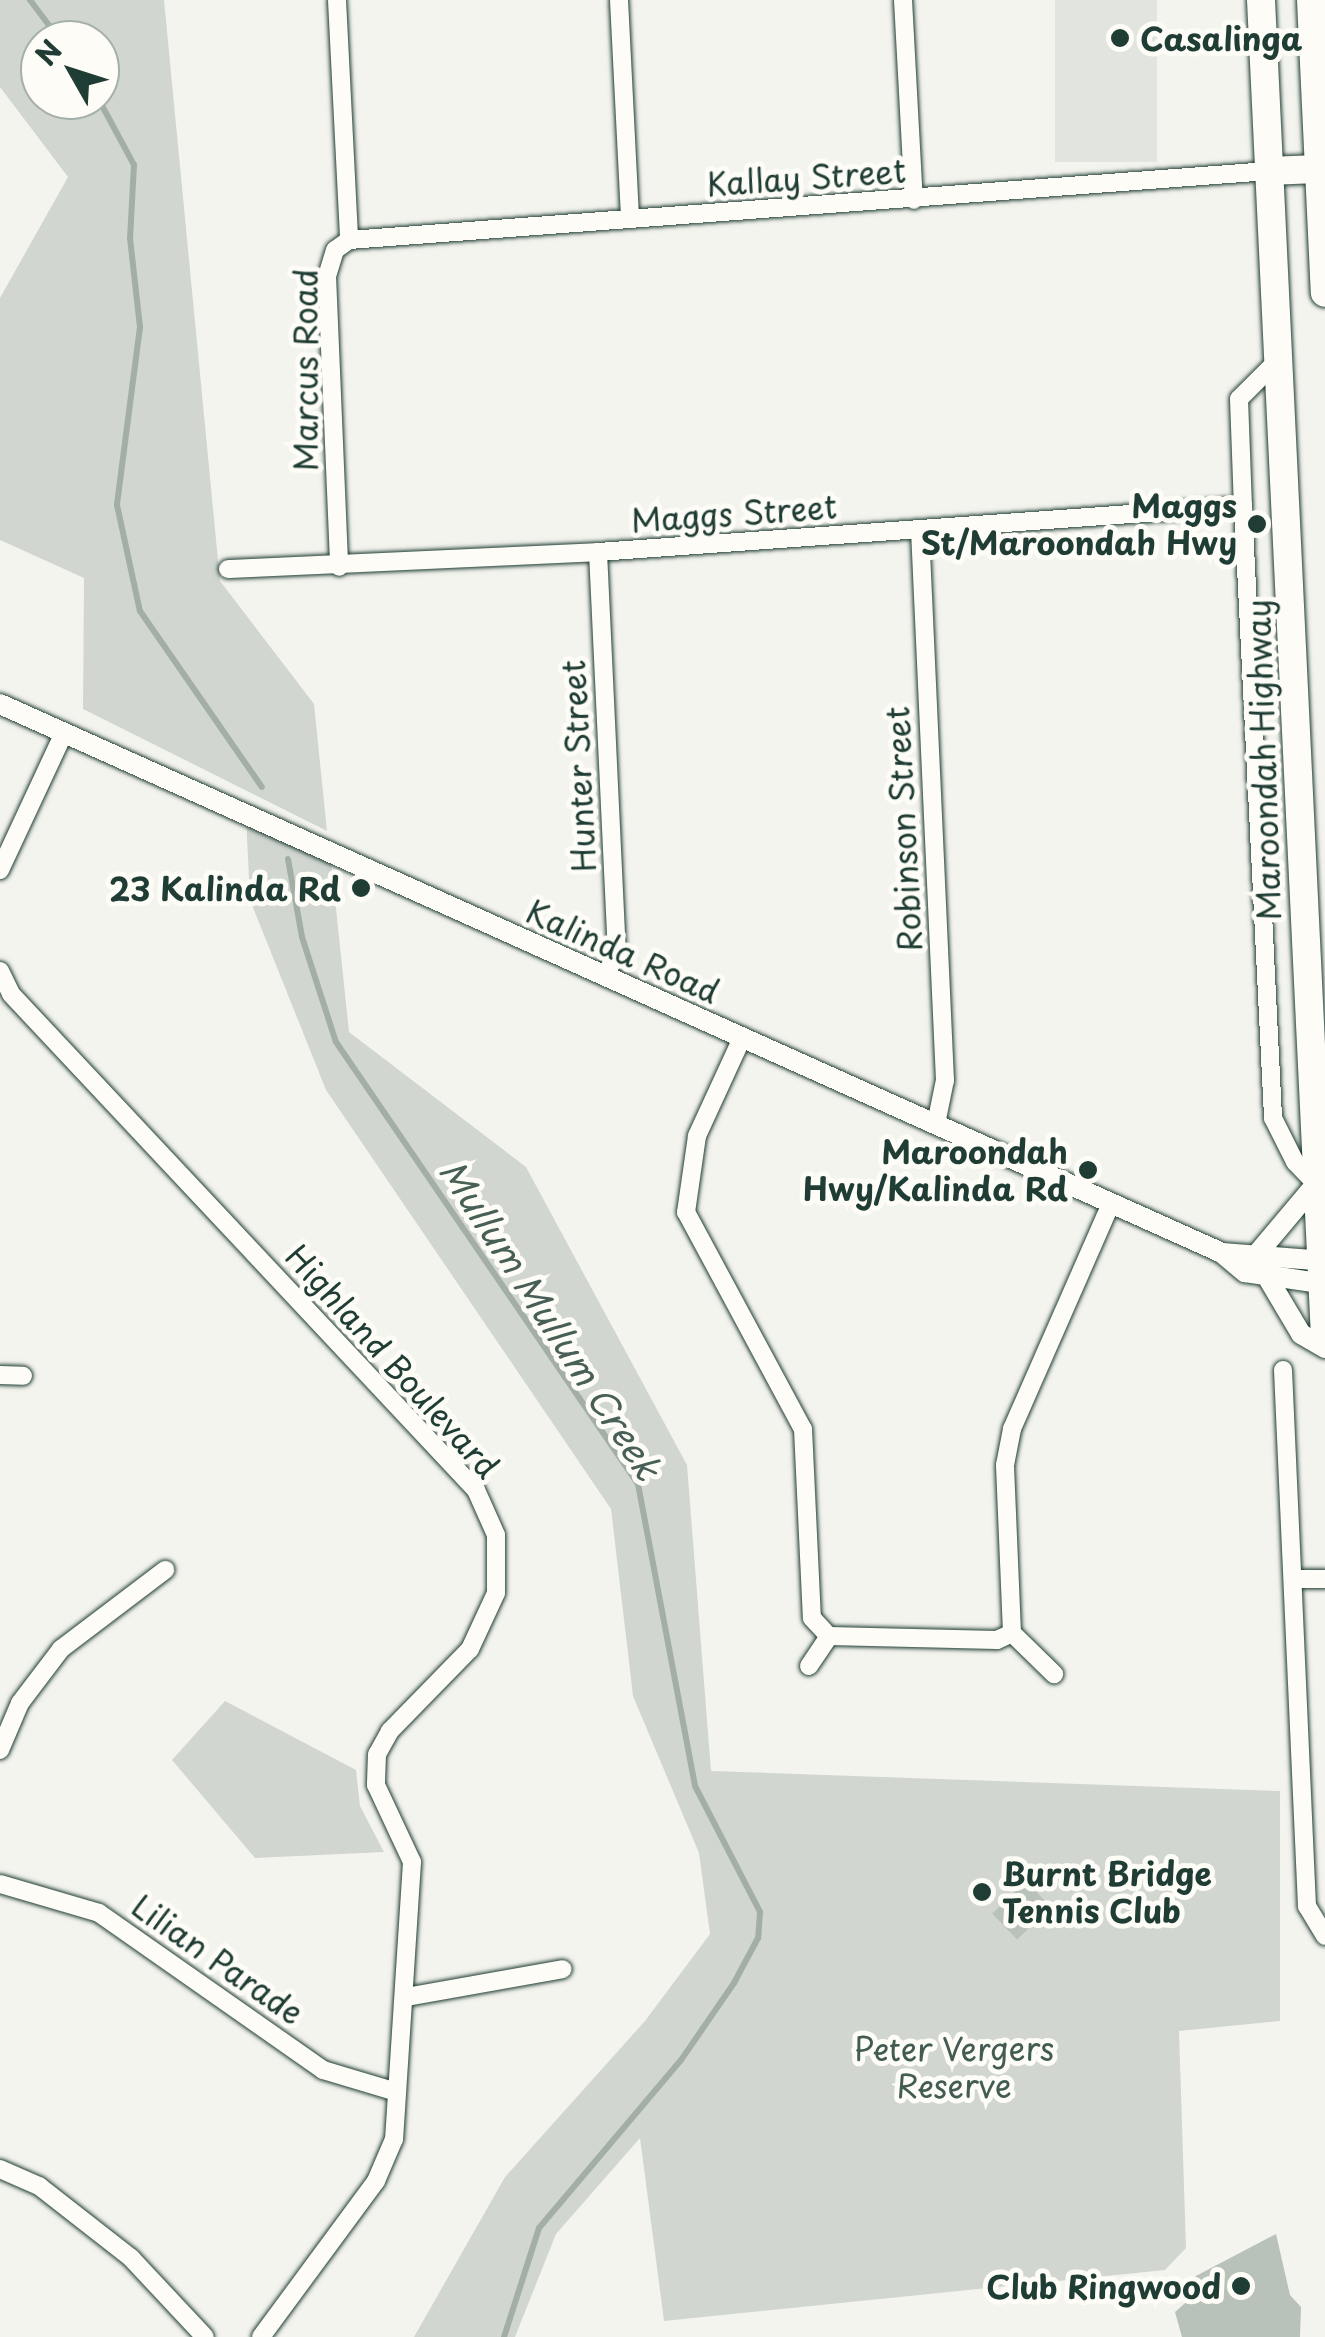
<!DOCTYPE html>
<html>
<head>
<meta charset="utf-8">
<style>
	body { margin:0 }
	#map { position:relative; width:1325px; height:2337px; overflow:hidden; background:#f4f4ef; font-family:"Playpen Sans",sans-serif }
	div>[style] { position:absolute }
	.built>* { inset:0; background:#e2e5df; transform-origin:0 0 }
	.green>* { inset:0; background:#d1d6d1 }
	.stream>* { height:6px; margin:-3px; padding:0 3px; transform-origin:3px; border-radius:3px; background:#a3aea7 }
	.building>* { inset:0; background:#b9c1bb; transform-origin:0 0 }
	.roads { filter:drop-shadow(0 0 2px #1f3d34) drop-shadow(0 0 2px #1f3d34) }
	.minor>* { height:18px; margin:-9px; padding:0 9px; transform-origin:9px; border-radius:9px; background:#fdfcf7 }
	.tertiary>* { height:20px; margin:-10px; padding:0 10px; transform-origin:10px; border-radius:10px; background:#fdfcf7 }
	.trunk>* { height:28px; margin:-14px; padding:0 14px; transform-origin:14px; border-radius:14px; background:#fdfcf7 }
	.dots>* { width:28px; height:28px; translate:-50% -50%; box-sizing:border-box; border:5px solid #fdfcf7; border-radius:50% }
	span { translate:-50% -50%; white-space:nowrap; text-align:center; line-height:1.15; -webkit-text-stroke:10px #fdfcf7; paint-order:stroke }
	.poi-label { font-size:32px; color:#1f3d34; font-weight:700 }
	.left { translate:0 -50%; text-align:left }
	.right { translate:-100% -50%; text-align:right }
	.street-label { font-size:32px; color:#1f3d34 }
	.park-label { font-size:32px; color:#435c53 }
	.water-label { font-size:35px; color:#475f56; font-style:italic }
	.north { position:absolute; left:20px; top:20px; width:100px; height:100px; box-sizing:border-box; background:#fdfcf7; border:2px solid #a4b0a9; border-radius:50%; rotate:309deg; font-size:28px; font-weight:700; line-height:40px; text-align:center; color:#1f3d34 }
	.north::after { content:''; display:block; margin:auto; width:35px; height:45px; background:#1f3d34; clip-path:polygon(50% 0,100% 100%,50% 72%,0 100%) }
</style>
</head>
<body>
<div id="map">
	<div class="built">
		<div style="left:1055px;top:0;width:102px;height:162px"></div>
	</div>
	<div class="green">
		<div style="clip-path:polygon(evenodd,0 0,164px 0,220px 581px,314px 704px,327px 831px,83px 709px,84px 578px,0 540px,0 298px,68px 177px,0 87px,0 0,40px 40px,100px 40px,100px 100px,40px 100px,40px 40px)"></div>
		<div style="clip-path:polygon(246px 815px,330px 851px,349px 1032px,526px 1167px,687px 1465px,711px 1771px,1280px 1791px,1280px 2021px,1179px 2031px,1186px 2248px,1165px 2270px,664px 2321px,640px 2138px,556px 2234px,515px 2337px,414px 2337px,505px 2177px,645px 2021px,710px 1934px,699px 1853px,633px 1696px,611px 1509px,326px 1090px,250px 900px)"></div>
		<div style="clip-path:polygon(225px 1701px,356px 1770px,360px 1806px,384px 1852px,255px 1858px,172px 1760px)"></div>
	</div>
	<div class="stream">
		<div style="left:30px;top:0;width:50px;rotate:53.1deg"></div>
		<div style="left:99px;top:100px;width:74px;rotate:61.7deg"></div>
		<div style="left:134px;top:165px;width:73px;rotate:93.1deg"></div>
		<div style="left:130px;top:238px;width:90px;rotate:83.6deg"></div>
		<div style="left:140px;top:327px;width:179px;rotate:97.4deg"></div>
		<div style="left:117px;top:505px;width:108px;rotate:77.8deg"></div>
		<div style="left:140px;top:611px;width:214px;rotate:55.3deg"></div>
		<div style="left:288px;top:859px;width:79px;rotate:79.8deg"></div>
		<div style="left:302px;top:937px;width:110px;rotate:72.1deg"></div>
		<div style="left:336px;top:1042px;width:535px;rotate:55.66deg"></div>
		<div style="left:638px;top:1484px;width:307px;rotate:79.3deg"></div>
		<div style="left:695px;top:1786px;width:142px;rotate:62.7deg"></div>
		<div style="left:760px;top:1912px;width:26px;rotate:94deg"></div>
		<div style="left:758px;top:1938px;width:51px;rotate:118.1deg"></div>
		<div style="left:734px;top:1983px;width:93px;rotate:124.5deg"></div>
		<div style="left:681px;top:2060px;width:220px;rotate:130.2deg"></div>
		<div style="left:539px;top:2228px;width:114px;rotate:107.8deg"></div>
	</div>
	<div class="building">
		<div style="left:1026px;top:1881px;width:36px;height:47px;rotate:46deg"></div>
		<div style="clip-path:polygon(1276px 2234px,1290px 2295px,1301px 2307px,1300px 2337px,1182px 2337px,1175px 2312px,1192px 2297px,1194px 2277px)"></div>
	</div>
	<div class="roads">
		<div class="minor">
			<div style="left:337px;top:0;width:240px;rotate:87.1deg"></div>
			<div style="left:349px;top:240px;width:17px;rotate:144deg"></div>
			<div style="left:335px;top:250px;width:27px;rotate:107deg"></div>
			<div style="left:327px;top:276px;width:291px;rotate:87.6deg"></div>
			<div style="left:619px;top:0;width:219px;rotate:87.1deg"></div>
			<div style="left:903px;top:0;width:200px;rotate:86.9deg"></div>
			<div style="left:349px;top:240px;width:922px;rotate:-4.29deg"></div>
			<div style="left:1281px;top:357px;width:59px;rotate:135deg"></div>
			<div style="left:1239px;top:399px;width:107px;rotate:87.9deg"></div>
			<div style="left:1243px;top:506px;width:613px;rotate:87.19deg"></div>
			<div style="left:1273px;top:1118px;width:49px;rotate:63.4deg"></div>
			<div style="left:1295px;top:1162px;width:30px;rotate:46deg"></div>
			<div style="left:920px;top:530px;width:551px;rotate:87.4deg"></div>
			<div style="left:945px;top:1080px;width:45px;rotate:101.6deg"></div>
			<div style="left:598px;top:552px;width:397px;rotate:87.3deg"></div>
			<div style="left:617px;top:949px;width:29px;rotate:112deg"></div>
			<div style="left:228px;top:569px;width:370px;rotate:-2.6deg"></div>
			<div style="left:598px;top:552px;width:647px;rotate:-4.08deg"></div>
			<div style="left:0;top:870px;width:151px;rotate:-65deg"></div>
			<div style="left:0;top:971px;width:25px;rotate:64deg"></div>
			<div style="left:11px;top:994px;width:680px;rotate:46.85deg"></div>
			<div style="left:476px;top:1490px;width:49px;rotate:66deg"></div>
			<div style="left:496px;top:1535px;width:58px;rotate:90deg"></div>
			<div style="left:496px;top:1593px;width:62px;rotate:114.9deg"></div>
			<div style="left:470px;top:1649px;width:115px;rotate:134.3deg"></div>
			<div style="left:390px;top:1731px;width:26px;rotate:119deg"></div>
			<div style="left:377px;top:1754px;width:31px;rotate:92deg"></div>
			<div style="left:376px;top:1785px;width:85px;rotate:64.9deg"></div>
			<div style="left:412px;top:1862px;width:278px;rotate:93.7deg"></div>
			<div style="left:394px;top:2139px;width:46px;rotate:113.2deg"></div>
			<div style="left:376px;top:2181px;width:194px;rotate:126.4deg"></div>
			<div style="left:742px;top:1038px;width:108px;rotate:114.7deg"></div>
			<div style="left:697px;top:1136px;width:77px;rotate:98.2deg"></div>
			<div style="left:686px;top:1212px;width:247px;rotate:61.7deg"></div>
			<div style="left:803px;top:1429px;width:189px;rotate:87.3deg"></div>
			<div style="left:812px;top:1618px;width:25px;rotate:47deg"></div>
			<div style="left:829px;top:1636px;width:168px;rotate:1.4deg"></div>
			<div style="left:997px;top:1640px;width:17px;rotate:-25deg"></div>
			<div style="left:1012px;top:1633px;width:168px;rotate:-92.4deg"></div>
			<div style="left:1005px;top:1465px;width:37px;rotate:-79deg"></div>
			<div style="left:1012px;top:1429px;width:246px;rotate:-66.3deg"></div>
			<div style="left:1283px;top:1370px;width:537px;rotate:87.44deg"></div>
			<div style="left:1307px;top:1906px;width:35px;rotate:59deg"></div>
			<div style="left:0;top:1375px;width:23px;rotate:2deg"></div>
			<div style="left:1294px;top:1579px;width:31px"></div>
			<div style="left:1012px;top:1633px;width:59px;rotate:44.3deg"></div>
			<div style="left:809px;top:1666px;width:36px;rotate:-56deg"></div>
			<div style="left:0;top:1750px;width:51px;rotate:-66.9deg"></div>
			<div style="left:20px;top:1703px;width:68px;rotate:-52.8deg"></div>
			<div style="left:61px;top:1649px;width:131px;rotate:-37.2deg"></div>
			<div style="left:0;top:1884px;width:103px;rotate:16.3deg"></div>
			<div style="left:99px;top:1913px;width:274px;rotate:35deg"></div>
			<div style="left:323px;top:2070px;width:77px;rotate:16.6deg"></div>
			<div style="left:406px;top:1997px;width:159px;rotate:-10.1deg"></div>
			<div style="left:0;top:2169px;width:43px;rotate:23.6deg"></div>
			<div style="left:39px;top:2186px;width:117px;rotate:38deg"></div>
			<div style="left:131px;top:2258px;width:108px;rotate:46.9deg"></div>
		</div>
		<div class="tertiary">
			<div style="left:0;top:704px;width:1340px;rotate:24.19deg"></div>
			<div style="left:1222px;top:1253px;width:30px;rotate:40deg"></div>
			<div style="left:1245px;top:1272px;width:81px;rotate:8.5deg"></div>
			<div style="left:1222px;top:1253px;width:103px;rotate:4.4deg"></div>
			<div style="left:1258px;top:1253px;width:90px;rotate:-50deg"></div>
			<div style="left:1269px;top:1280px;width:63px;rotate:59.3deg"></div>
			<div style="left:1301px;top:1334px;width:28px;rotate:30deg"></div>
		</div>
		<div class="trunk">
			<div style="left:1261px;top:0;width:1339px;rotate:87.26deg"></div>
			<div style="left:1311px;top:0;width:293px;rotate:87.3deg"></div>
			<div style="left:1268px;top:171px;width:50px;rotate:-2.3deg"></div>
		</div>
	</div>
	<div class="dots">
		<div style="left:1120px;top:38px;background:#1f3d34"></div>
		<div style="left:1257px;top:524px;background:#1f3d34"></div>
		<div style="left:361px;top:888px;background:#1f3d34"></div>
		<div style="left:1088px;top:1170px;background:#1f3d34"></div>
		<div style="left:982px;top:1892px;background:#1f3d34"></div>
		<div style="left:1241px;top:2286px;background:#1f3d34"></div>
	</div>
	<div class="poi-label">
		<span class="left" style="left:1140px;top:38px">Casalinga</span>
		<span class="right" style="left:1237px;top:524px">Maggs<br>St/Maroondah Hwy</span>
		<span class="right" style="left:341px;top:888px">23 Kalinda Rd</span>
		<span class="right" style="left:1068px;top:1170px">Maroondah<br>Hwy/Kalinda Rd</span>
		<span class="left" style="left:1002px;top:1892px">Burnt Bridge<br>Tennis Club</span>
		<span class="right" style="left:1221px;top:2286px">Club Ringwood</span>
	</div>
	<div class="street-label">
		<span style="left:806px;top:177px;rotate:-4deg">Kallay Street</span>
		<span style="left:305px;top:370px;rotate:-90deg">Marcus Road</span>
		<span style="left:734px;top:513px;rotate:-4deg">Maggs Street</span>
		<span style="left:1263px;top:760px;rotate:-92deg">Maroondah Highway</span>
		<span style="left:578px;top:766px;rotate:-93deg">Hunter Street</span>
		<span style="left:903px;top:829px;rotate:-93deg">Robinson Street</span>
		<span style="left:623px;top:951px;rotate:24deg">Kalinda Road</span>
		<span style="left:393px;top:1361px;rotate:48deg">Highland Boulevard</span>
		<span style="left:218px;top:1959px;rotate:35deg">Lilian Parade</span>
	</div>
	<div class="park-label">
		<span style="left:954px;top:2067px">Peter Vergers<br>Reserve</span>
	</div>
	<div class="water-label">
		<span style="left:551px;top:1319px;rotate:57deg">Mullum Mullum Creek</span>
	</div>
	<div class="north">N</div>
</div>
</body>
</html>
